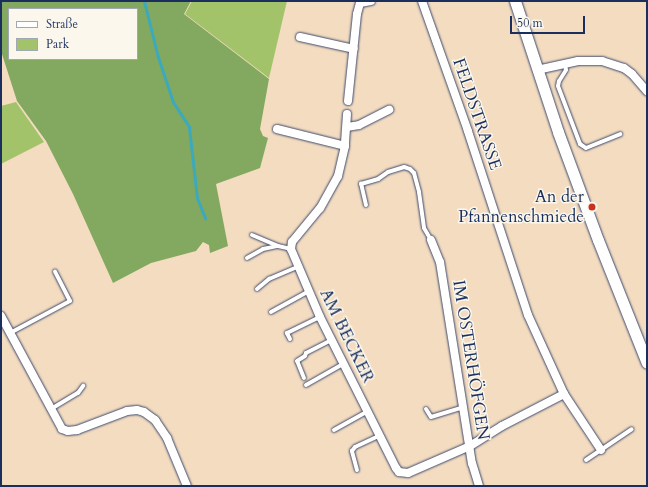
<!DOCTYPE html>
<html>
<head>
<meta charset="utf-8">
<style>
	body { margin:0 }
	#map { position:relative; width:648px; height:487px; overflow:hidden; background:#f4dcc0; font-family:Cardo,serif }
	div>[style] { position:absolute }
	.green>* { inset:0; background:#a3c36b }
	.forest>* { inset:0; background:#82a95f }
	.stream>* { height:3px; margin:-1.5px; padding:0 1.5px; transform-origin:1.5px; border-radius:1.5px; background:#3ca9bc }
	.roads { filter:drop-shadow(0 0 1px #3c496d) drop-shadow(0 0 1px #3c496d) }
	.lane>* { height:4px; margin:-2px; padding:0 2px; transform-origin:2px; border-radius:2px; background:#fff }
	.street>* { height:8px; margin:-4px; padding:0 4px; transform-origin:4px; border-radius:4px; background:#fff }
	.secondary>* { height:11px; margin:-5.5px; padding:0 5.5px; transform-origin:5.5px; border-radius:5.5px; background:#fff }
	.dots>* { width:11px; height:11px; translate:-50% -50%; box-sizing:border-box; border:2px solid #fbf7ec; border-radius:50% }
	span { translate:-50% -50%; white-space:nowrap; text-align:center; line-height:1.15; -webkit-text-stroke:3px #fbf7ec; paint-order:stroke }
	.street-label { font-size:17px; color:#1b2f5e }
	.poi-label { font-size:17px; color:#1b2f5e }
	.right { translate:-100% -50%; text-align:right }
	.frame { position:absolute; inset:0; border:2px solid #1b2f5e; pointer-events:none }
	.legend { position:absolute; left:8px; top:8px; width:130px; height:52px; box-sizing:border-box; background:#fbf7ec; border:1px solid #a1a7b3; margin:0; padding:5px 7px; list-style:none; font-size:12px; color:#1b2f5e }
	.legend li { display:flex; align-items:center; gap:8px; height:20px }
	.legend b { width:20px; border:1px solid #a1a7b3 }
	.scale { position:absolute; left:510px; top:16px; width:75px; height:18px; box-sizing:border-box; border:2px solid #1b2f5e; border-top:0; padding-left:5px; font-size:12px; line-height:14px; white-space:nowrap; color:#1b2f5e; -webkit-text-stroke:3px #fbf7ec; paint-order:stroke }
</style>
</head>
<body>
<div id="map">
	<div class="green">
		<div style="clip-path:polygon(192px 1px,287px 1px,269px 78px,185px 14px)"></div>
		<div style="clip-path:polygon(16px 102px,44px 142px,1px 164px,1px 106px)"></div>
	</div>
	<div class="forest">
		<div style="clip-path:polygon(evenodd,1px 1px,191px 1px,184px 14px,269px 79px,260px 129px,263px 136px,268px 138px,260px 168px,216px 184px,228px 246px,210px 253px,209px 245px,203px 242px,196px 251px,151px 263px,113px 283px,73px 194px,46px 141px,17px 101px,1px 51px,1px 1px,9px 9px,137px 9px,137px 59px,9px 59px,9px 9px)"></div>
	</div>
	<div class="stream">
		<div style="left:144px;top:1px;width:58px;rotate:76deg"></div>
		<div style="left:158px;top:57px;width:47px;rotate:71.6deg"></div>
		<div style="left:173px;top:102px;width:30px;rotate:57deg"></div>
		<div style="left:189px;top:127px;width:71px;rotate:83.6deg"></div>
		<div style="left:197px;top:198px;width:22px;rotate:68deg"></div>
	</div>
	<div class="roads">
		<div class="lane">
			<div style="left:565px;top:64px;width:6px;rotate:81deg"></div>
			<div style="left:566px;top:70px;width:13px;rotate:122deg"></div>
			<div style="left:559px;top:81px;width:5px;rotate:101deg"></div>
			<div style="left:558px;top:86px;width:62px;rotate:69.2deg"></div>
			<div style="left:580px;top:144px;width:7px;rotate:34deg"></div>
			<div style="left:586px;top:148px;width:37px;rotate:-22deg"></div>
			<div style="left:366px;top:205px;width:22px;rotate:-103deg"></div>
			<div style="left:361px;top:184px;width:18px;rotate:-16deg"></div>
			<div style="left:378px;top:179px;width:12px;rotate:-35deg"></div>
			<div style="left:388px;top:172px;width:17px;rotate:-17deg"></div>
			<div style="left:404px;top:167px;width:6px;rotate:18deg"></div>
			<div style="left:410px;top:169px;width:6px;rotate:45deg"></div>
			<div style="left:414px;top:173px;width:20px;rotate:75deg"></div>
			<div style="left:419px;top:192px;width:36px;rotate:82deg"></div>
			<div style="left:424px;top:228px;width:14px;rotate:60deg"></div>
			<div style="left:252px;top:235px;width:28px;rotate:23deg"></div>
			<div style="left:278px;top:246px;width:13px;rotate:13deg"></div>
			<div style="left:247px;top:258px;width:18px;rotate:-29deg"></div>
			<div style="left:263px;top:249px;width:14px;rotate:-12deg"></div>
			<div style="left:257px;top:289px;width:16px;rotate:-40deg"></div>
			<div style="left:269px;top:279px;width:30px;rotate:-23deg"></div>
			<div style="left:271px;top:312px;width:43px;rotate:-28.9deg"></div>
			<div style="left:10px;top:333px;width:68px;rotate:-28.1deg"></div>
			<div style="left:70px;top:301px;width:33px;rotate:-117deg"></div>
			<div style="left:290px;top:339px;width:7px;rotate:-117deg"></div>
			<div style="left:287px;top:333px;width:37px;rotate:-26deg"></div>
			<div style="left:304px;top:378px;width:18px;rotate:-112deg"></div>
			<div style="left:297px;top:361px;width:9px;rotate:-32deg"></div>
			<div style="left:305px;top:356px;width:3px;rotate:-72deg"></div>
			<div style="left:306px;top:353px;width:28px;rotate:-27deg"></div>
			<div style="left:306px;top:385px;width:43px;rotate:-29.6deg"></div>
			<div style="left:51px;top:409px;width:31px;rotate:-31deg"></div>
			<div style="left:78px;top:393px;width:9px;rotate:-54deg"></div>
			<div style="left:426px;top:409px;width:9px;rotate:58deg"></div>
			<div style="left:431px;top:417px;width:34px;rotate:-17deg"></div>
			<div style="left:334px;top:430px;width:38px;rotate:-29deg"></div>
			<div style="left:586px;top:460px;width:55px;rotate:-34deg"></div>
			<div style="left:357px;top:470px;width:20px;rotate:-105deg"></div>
			<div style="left:352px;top:451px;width:5px;rotate:-53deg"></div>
			<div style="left:355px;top:447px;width:26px;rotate:-25deg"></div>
		</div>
		<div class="street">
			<div style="left:300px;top:37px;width:55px;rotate:12.5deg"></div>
			<div style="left:537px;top:70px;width:42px;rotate:-12.4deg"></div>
			<div style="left:578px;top:61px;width:24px"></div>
			<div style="left:602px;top:61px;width:23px;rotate:18deg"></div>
			<div style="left:624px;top:68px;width:10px;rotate:37deg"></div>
			<div style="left:632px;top:74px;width:23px;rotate:49deg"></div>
			<div style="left:348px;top:101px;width:87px;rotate:-84.1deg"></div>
			<div style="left:357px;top:14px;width:11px;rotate:-75deg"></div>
			<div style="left:360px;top:3px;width:11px;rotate:-10deg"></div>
			<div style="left:347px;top:114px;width:32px;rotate:94deg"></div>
			<div style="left:345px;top:146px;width:31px;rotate:103deg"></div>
			<div style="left:338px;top:176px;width:37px;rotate:119deg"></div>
			<div style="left:320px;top:208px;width:44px;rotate:129.5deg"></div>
			<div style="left:292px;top:242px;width:7px;rotate:98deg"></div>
			<div style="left:291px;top:249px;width:74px;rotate:66.9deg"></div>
			<div style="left:320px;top:317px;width:169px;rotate:63.3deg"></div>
			<div style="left:396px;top:468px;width:5px;rotate:53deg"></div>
			<div style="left:399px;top:472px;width:9px;rotate:6deg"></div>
			<div style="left:408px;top:473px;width:68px;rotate:-23.5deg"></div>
			<div style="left:470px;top:446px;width:38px;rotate:-32deg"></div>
			<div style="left:502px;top:426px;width:70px;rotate:-27.3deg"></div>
			<div style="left:564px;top:394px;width:87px;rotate:-114.5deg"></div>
			<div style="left:528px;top:315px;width:194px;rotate:-108.1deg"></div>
			<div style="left:468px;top:131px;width:138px;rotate:-109.5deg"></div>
			<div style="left:347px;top:127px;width:12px;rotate:-9deg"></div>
			<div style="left:359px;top:125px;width:34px;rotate:-27deg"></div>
			<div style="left:277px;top:129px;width:70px;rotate:14deg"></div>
			<div style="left:431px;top:240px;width:24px;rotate:68deg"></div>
			<div style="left:440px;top:262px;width:204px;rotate:81deg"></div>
			<div style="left:472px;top:463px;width:24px;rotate:73deg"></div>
			<div style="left:1px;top:316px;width:128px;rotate:61.6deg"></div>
			<div style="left:62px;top:429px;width:6px;rotate:18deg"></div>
			<div style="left:68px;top:431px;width:9px;rotate:-6deg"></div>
			<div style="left:77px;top:430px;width:53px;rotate:-20.8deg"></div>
			<div style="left:127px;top:411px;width:10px;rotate:-6deg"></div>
			<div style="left:137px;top:410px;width:7px;rotate:16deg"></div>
			<div style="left:144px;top:412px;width:14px;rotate:36deg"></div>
			<div style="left:155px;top:420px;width:22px;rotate:56deg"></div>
			<div style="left:167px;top:438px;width:52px;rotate:67.4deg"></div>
			<div style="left:564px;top:394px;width:67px;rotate:56.5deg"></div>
		</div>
		<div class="secondary">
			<div style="left:515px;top:1px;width:138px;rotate:71.8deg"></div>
			<div style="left:558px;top:132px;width:115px;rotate:69.7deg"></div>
			<div style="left:598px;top:240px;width:132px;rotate:68.3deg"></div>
		</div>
	</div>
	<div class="dots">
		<div style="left:592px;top:207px;background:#c8321e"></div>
	</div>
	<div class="street-label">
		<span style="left:477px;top:114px;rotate:71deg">FELDSTRASSE</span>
		<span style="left:347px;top:336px;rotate:64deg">AM BECKER</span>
		<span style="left:471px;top:360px;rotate:81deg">IM OSTERHÖFGEN</span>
	</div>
	<div class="poi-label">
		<span class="right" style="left:584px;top:207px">An der<br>Pfannenschmiede</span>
	</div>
	<div class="frame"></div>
	<ul class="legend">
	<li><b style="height:5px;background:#fff"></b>Straße</li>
	<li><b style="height:11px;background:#a3c36b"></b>Park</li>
	</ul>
	<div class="scale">50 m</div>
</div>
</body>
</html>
